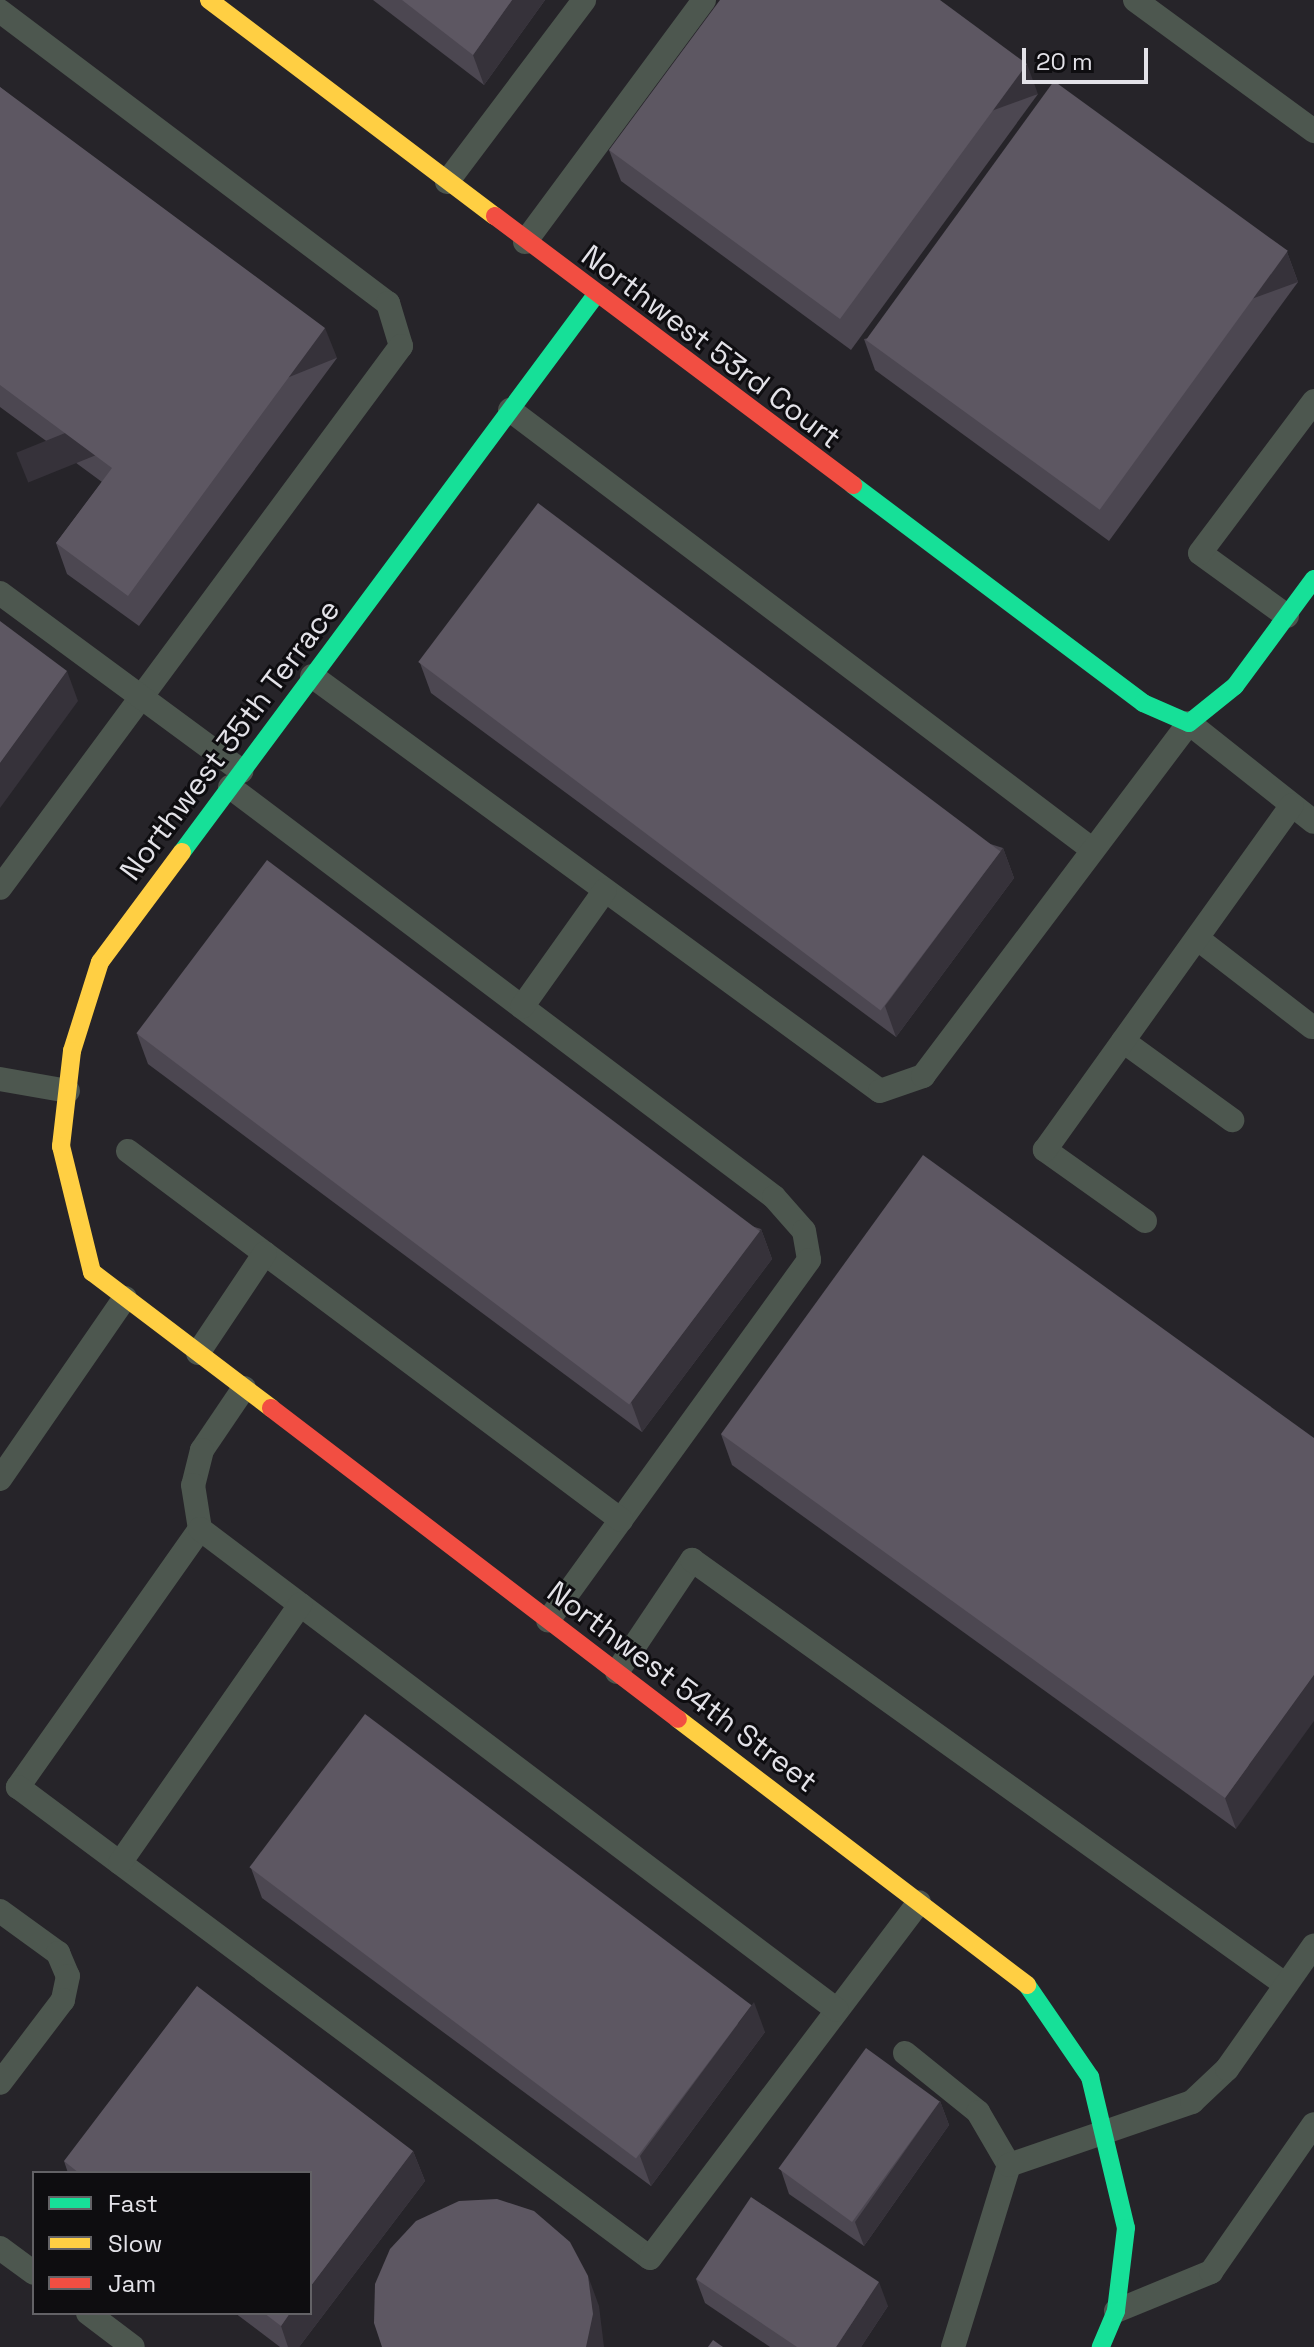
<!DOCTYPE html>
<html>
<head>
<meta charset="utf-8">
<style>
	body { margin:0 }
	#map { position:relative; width:1314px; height:2347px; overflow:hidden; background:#262429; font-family:"Space Grotesk",sans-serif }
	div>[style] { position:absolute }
	.lane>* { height:24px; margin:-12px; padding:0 12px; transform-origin:12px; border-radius:12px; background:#4d574f }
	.fast>* { height:18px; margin:-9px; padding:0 9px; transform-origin:9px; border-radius:9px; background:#16e098 }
	.slow>* { height:18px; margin:-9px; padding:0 9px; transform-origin:9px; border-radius:9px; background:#ffcf43 }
	.jam>* { height:18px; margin:-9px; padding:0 9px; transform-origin:9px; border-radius:9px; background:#f24e42 }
	.wall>* { inset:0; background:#4c4751 }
	.shaded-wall>* { inset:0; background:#36323a; transform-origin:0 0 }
	.building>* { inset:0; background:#5d5762; transform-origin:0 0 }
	span { translate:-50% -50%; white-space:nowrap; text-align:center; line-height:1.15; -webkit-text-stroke:6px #0e0d10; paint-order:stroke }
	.street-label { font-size:30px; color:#e3e2e8 }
	.legend { position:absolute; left:32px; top:2171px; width:280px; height:144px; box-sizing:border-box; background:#0e0d10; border:2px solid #636266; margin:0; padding:10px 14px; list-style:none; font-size:24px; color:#e3e2e8 }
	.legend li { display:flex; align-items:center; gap:16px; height:40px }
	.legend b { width:40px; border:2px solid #636266 }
	.scale { position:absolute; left:1022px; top:48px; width:126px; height:36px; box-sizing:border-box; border:4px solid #e3e2e8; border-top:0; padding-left:10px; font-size:24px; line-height:28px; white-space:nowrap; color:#e3e2e8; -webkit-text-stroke:6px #0e0d10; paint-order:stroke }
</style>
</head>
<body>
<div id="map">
	<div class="lane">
		<div style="left:1135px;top:0;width:222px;rotate:36.2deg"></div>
		<div style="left:0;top:11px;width:486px;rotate:37deg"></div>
		<div style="left:388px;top:303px;width:45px;rotate:73.2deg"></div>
		<div style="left:401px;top:346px;width:674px;rotate:126.5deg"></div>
		<div style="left:447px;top:182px;width:228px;rotate:-53deg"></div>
		<div style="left:525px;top:242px;width:301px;rotate:-53.5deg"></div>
		<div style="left:510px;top:410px;width:730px;rotate:37.04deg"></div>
		<div style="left:0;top:593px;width:300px;rotate:36.4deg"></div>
		<div style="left:1287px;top:616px;width:107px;rotate:-144.1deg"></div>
		<div style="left:1200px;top:553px;width:190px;rotate:-53.1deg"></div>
		<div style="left:312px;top:676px;width:703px;rotate:36.15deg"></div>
		<div style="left:880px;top:1091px;width:46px;rotate:-19.2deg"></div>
		<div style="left:923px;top:1076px;width:442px;rotate:-53deg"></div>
		<div style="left:1189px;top:723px;width:159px;rotate:38.4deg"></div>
		<div style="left:230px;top:787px;width:681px;rotate:37deg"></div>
		<div style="left:774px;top:1197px;width:45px;rotate:48.6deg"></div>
		<div style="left:804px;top:1231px;width:29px;rotate:80deg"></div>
		<div style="left:809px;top:1260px;width:445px;rotate:125.9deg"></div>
		<div style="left:1198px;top:939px;width:144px;rotate:37.7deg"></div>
		<div style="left:522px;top:1007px;width:143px;rotate:-54.6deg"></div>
		<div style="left:1123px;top:1041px;width:135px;rotate:35.9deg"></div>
		<div style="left:0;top:1079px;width:69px;rotate:10deg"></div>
		<div style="left:128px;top:1151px;width:616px;rotate:36.81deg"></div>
		<div style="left:1145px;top:1221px;width:123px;rotate:-144.6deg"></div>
		<div style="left:1045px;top:1150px;width:424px;rotate:-54.4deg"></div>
		<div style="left:198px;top:1353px;width:120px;rotate:-56.2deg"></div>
		<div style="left:244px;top:1388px;width:75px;rotate:124.1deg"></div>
		<div style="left:202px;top:1450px;width:36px;rotate:104deg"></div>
		<div style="left:193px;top:1485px;width:45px;rotate:81deg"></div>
		<div style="left:200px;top:1529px;width:316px;rotate:125.2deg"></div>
		<div style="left:18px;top:1787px;width:788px;rotate:36.7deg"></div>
		<div style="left:650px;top:2258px;width:446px;rotate:-52.9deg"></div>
		<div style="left:0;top:1479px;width:220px;rotate:-55.4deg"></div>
		<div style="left:200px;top:1529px;width:798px;rotate:37.06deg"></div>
		<div style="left:617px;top:1672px;width:135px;rotate:-56.2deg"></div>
		<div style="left:692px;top:1560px;width:730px;rotate:35.58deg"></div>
		<div style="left:120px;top:1863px;width:315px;rotate:-55.1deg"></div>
		<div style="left:0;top:1911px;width:72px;rotate:35.9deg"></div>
		<div style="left:58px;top:1953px;width:25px;rotate:67deg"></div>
		<div style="left:68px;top:1976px;width:25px;rotate:102deg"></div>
		<div style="left:63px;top:2000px;width:104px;rotate:127.2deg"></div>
		<div style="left:905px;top:2053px;width:94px;rotate:38.9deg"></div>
		<div style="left:978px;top:2112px;width:61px;rotate:59.7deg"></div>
		<div style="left:0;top:2248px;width:42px;rotate:36.3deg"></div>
		<div style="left:1116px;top:2311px;width:103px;rotate:-22.3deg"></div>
		<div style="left:1211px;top:2272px;width:180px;rotate:-55.2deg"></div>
		<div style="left:88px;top:2313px;width:56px;rotate:37.1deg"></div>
		<div style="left:953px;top:2347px;width:190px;rotate:-72.9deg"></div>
		<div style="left:1009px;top:2165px;width:194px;rotate:-19deg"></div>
		<div style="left:1192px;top:2102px;width:48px;rotate:-43.3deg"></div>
		<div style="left:1227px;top:2069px;width:151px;rotate:-54.9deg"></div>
	</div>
	<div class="fast">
		<div style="left:853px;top:485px;width:363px;rotate:36.9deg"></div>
		<div style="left:1143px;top:703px;width:50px;rotate:23.5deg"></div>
		<div style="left:1189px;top:723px;width:59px;rotate:-38.8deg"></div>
		<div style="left:1235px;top:686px;width:133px;rotate:-53.6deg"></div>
		<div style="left:182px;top:852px;width:693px;rotate:-53.39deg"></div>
		<div style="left:1027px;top:1985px;width:112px;rotate:55.6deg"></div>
		<div style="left:1090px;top:2077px;width:155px;rotate:76.6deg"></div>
		<div style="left:1126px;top:2228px;width:84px;rotate:96.9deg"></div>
		<div style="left:1116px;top:2311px;width:39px;rotate:113deg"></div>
	</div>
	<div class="slow">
		<div style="left:209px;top:0;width:358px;rotate:37.1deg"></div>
		<div style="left:182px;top:852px;width:137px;rotate:126.7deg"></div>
		<div style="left:100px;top:962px;width:93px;rotate:107.5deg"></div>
		<div style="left:72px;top:1051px;width:96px;rotate:96.6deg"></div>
		<div style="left:61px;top:1146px;width:130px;rotate:76.2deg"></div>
		<div style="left:92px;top:1272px;width:225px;rotate:37.2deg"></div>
		<div style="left:678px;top:1719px;width:439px;rotate:37.3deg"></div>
	</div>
	<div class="jam">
		<div style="left:495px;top:216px;width:448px;rotate:36.9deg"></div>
		<div style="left:271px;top:1408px;width:512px;rotate:37.38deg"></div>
	</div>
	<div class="wall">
		<div style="clip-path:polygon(373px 0,545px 0,484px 85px)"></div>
		<div style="clip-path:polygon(0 87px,337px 358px,139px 626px,67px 574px,56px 543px,102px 482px,0 407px)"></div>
		<div style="clip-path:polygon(1038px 94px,851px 350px,621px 181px,609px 150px)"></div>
		<div style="clip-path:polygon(1287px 252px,1298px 282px,1109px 541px,875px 370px,864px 339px)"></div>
		<div style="clip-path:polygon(420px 663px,1003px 848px,1014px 878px,896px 1037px,431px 693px)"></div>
		<div style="clip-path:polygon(137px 1034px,761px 1229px,772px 1259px,642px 1432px,148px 1064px)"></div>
		<div style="clip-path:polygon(721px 1434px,1314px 1438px,1236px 1829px,732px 1465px)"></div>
		<div style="clip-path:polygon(251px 1868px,765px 2032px,651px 2186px,262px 1898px)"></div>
		<div style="clip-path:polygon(940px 2101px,949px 2125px,864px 2246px,789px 2194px,781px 2170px)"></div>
		<div style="clip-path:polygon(413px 2151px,425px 2181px,299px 2347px,280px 2347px,235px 2313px,310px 2313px,310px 2173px,68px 2173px,64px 2161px)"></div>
		<div style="clip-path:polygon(696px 2279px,888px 2306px,861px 2347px,770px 2347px,705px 2303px)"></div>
	</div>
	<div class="shaded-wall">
		<div style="clip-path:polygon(512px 0,545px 0,484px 85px,473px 55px)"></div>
		<div style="left:1027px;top:64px;width:32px;height:316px;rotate:70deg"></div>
		<div style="left:1287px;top:252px;width:32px;height:320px;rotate:70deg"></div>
		<div style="left:325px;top:328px;width:32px;height:333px;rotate:68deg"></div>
		<div style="clip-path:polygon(67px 671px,78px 701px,0 808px,0 763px)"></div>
		<div style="clip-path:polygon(1003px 848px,1014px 878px,896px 1037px,885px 1006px)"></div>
		<div style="clip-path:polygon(761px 1229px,772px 1259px,642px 1432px,631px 1402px)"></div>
		<div style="clip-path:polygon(1314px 1675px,1314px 1721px,1236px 1829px,1225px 1798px)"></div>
		<div style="clip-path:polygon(754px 2002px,765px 2032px,651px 2186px,640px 2156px)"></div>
		<div style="clip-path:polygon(940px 2101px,949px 2125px,864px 2246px,855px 2222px)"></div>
		<div style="clip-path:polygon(413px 2151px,425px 2181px,299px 2347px,288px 2347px,281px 2326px,290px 2313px,310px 2313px,310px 2287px)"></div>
		<div style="clip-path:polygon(588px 2276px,599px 2306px,604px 2347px,586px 2347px)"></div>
		<div style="clip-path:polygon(879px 2282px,888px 2306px,861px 2347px,836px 2347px)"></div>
	</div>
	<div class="building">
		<div style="clip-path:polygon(402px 0,512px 0,473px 55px)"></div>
		<div style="clip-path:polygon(720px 0,940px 0,1027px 64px,840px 319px,609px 150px)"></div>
		<div style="left:1054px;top:81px;width:289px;height:320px;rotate:36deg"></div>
		<div style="clip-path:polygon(0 87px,325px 328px,128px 596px,56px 543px,112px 468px,0 385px)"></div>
		<div style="left:538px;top:503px;width:579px;height:199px;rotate:37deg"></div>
		<div style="clip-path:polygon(0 621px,67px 671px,0 763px)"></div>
		<div style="left:267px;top:860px;width:617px;height:217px;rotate:37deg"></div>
		<div style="clip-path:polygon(923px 1155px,1314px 1438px,1314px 1675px,1225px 1798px,721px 1434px)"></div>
		<div style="left:365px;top:1714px;width:484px;height:192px;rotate:37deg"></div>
		<div style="clip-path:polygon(197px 1986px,413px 2151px,310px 2287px,310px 2173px,79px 2173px,64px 2161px)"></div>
		<div style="left:866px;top:2048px;width:91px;height:149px;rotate:36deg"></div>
		<div style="clip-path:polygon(751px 2197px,879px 2282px,836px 2347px,797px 2347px,696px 2279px)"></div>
		<div style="clip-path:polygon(497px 2199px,534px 2211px,570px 2242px,588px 2276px,593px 2314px,586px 2347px,382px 2347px,374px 2323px,375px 2284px,390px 2249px,416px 2221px,459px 2201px)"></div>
		<div style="clip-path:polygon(264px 2313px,290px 2313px,281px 2326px)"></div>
		<div style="clip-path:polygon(713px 2340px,723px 2347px,708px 2347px)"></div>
	</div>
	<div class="street-label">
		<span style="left:711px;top:347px;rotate:37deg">Northwest 53rd Court</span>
		<span style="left:230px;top:740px;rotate:-53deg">Northwest 35th Terrace</span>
		<span style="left:682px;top:1687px;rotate:37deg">Northwest 54th Street</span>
	</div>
	<ul class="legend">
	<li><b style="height:10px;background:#16e098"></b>Fast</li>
	<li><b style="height:10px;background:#ffcf43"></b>Slow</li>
	<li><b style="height:10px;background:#f24e42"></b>Jam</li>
	</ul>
	<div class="scale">20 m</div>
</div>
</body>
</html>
